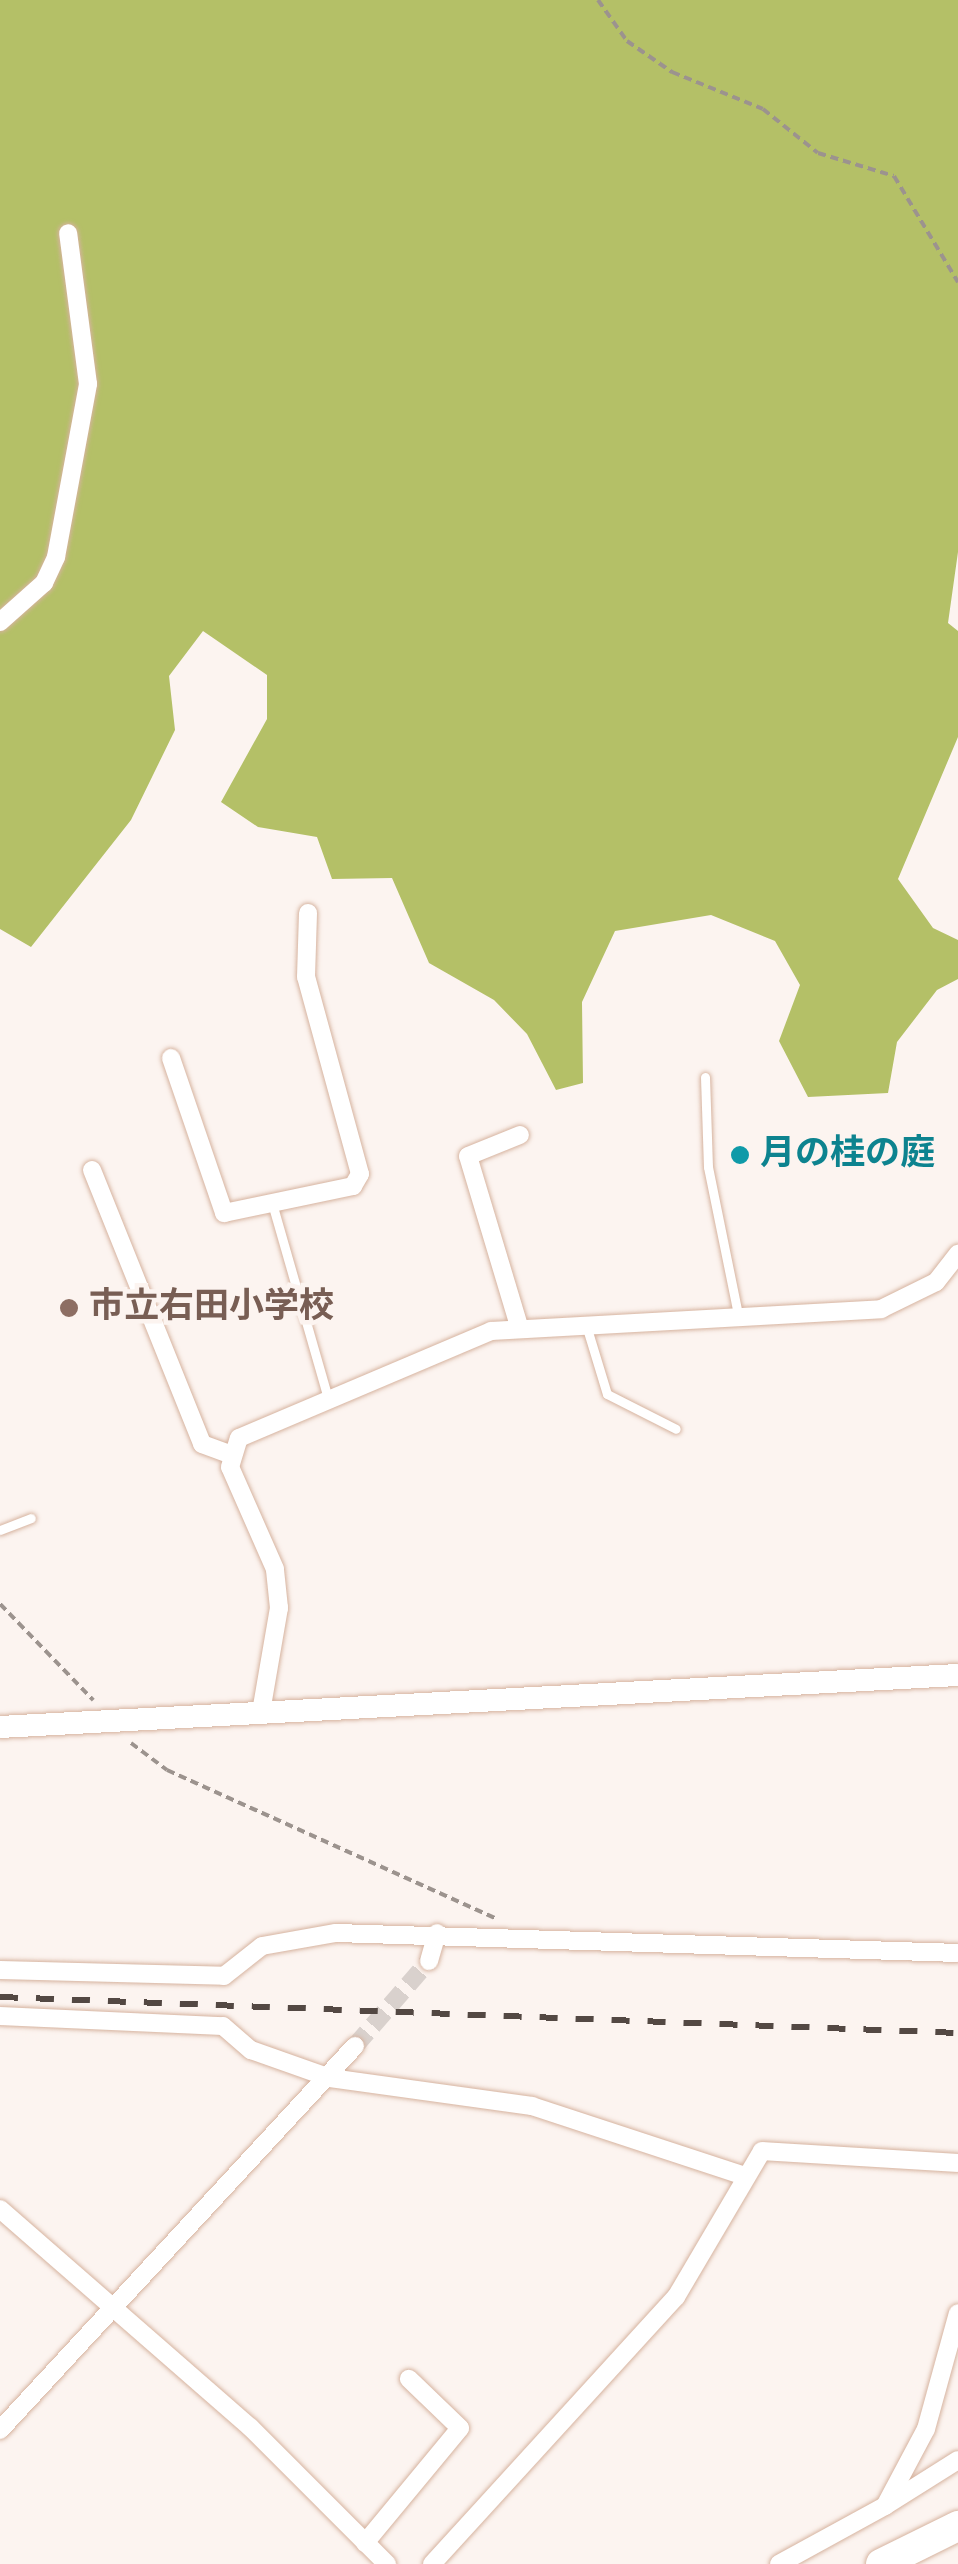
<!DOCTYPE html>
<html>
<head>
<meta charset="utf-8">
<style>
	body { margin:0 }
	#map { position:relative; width:958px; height:2564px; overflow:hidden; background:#fcf4f0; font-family:Overpass,"Noto Sans JP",sans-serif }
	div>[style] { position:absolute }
	.forest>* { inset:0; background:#b4c067 }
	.street-tunnel>* { height:18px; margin-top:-9px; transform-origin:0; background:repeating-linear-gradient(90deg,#d9d1cd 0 18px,transparent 0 27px) }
	.path>* { height:4px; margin-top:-2px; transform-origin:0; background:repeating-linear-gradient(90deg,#9c938e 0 8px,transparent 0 13px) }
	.roads { filter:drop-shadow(0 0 2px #d6b39f) drop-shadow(0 0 2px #d6b39f) }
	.lane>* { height:9px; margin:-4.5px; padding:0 4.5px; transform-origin:4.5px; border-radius:4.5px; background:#fff }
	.street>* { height:18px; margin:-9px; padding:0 9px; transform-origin:9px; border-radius:9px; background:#fff }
	.secondary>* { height:22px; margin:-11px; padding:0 11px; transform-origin:11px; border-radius:11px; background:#fff }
	.highway>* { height:30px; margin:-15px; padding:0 15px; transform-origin:15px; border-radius:15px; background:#fff }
	.rail>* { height:6px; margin-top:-3px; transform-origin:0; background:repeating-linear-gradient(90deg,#534843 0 18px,transparent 0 36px) }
	.dots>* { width:28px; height:28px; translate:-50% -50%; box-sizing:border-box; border:5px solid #fcf4f0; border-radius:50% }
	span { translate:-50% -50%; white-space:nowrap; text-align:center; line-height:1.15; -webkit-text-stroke:9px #fcf4f0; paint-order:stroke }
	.culture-label { font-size:35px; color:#0d838f; font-weight:700 }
	.left { translate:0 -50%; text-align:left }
	.education-label { font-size:35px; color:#785e54; font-weight:700 }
</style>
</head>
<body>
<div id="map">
	<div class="forest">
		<div style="clip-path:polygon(0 0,958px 0,958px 552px,948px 623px,958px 631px,958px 737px,898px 879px,933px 928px,958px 940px,958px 979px,937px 990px,897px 1042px,888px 1093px,808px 1097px,779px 1041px,800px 985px,775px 941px,711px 915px,615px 931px,582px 1002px,583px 1083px,556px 1090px,527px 1034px,494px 1000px,429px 963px,392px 878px,332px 879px,317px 837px,258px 827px,221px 802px,267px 719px,267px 675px,203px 631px,169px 676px,175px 730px,131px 820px,31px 947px,0 929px)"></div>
	</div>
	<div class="street-tunnel">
		<div style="left:355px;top:2046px;width:113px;rotate:-49deg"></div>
	</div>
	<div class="path">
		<div style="left:598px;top:0;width:50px;rotate:54.7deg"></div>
		<div style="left:627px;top:41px;width:55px;rotate:34.6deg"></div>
		<div style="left:672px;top:72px;width:98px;rotate:22.1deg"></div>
		<div style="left:763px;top:109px;width:70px;rotate:38.7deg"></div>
		<div style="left:818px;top:153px;width:79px;rotate:16.8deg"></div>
		<div style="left:894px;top:176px;width:124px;rotate:58.9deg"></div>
		<div style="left:0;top:1604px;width:134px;rotate:45.9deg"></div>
		<div style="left:131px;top:1743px;width:45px;rotate:36.9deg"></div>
		<div style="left:167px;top:1770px;width:360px;rotate:24.3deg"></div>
	</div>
	<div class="roads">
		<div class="lane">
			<div style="left:705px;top:1077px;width:90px;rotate:88.1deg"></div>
			<div style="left:708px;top:1167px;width:151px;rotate:78.5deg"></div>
			<div style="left:272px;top:1203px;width:203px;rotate:74deg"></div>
			<div style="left:586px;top:1325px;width:72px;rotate:73.1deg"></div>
			<div style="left:607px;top:1394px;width:77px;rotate:26.9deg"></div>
			<div style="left:0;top:1530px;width:33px;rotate:-21deg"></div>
		</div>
		<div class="street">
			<div style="left:0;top:622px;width:59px;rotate:-41.6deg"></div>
			<div style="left:44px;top:583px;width:29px;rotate:-65deg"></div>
			<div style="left:56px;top:557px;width:176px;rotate:-79.5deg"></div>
			<div style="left:88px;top:384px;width:152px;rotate:-97.5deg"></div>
			<div style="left:171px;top:1058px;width:164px;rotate:71.1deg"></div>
			<div style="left:224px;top:1213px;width:132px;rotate:-11.8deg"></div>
			<div style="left:353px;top:1186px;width:14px;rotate:-60deg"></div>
			<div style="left:360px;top:1174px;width:204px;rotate:-105.3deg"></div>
			<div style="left:306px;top:977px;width:64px;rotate:-88.2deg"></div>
			<div style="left:92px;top:1170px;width:295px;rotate:68.1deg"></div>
			<div style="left:202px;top:1444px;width:29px;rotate:20deg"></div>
			<div style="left:519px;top:1326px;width:177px;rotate:-106.7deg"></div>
			<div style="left:468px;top:1156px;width:56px;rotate:-22deg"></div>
			<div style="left:261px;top:1712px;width:106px;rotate:-80.2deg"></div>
			<div style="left:279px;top:1608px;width:39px;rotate:-96deg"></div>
			<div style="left:275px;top:1569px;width:111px;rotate:-113.8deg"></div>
			<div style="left:230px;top:1467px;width:30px;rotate:-73deg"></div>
			<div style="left:239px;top:1438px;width:274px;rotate:-23deg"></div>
			<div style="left:491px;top:1331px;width:391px;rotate:-3.2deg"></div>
			<div style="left:881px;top:1309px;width:61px;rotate:-26.1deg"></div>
			<div style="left:936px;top:1282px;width:36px;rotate:-52deg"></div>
			<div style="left:429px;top:1961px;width:29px;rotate:-74deg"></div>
			<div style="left:0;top:1970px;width:224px;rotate:1.5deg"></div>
			<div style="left:224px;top:1976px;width:48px;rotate:-38.3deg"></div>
			<div style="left:262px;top:1946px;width:75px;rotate:-10deg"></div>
			<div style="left:336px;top:1933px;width:622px;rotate:1.84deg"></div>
			<div style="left:0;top:2016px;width:223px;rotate:2.6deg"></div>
			<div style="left:223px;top:2026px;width:37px;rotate:41deg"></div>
			<div style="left:251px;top:2050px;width:84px;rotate:19.5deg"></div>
			<div style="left:330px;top:2078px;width:204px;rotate:7.9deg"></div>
			<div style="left:532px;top:2106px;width:221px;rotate:18.2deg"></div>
			<div style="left:0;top:2209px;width:332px;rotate:41.1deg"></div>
			<div style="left:250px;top:2427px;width:194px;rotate:45deg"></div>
			<div style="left:0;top:2430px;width:523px;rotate:-47.25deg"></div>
			<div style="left:885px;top:2506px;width:86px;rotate:-32.2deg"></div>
			<div style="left:365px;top:2543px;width:149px;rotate:-50.4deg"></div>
			<div style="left:460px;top:2428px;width:71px;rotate:-136.1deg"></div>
			<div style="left:432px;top:2564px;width:362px;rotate:-47.6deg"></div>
			<div style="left:676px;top:2297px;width:169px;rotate:-59.5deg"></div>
			<div style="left:762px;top:2151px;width:196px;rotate:3.5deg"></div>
			<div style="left:779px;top:2564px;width:121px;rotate:-28.7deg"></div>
			<div style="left:885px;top:2506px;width:87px;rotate:-62deg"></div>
			<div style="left:926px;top:2429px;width:120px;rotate:-74.6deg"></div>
		</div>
		<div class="secondary">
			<div style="left:0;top:1727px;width:959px;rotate:-3.11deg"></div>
		</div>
		<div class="highway">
			<div style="left:881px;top:2564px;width:86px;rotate:-26.3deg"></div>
		</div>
	</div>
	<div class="rail">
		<div style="left:0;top:1997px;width:959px;rotate:2.15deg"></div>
	</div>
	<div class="dots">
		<div style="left:740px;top:1155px;background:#0f9aa8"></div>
		<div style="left:69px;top:1308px;background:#8d6e63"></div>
	</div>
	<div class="culture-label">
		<span class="left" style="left:760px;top:1155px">月の桂の庭</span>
	</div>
	<div class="education-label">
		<span class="left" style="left:89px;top:1308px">市立右田小学校</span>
	</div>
</div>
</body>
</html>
